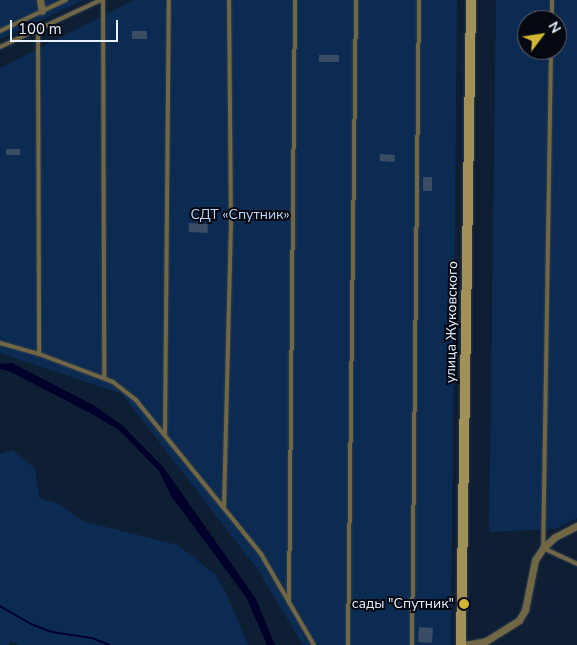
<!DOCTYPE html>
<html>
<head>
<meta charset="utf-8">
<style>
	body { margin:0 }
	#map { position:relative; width:577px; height:645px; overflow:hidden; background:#0e1e33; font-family:"Nunito Sans",sans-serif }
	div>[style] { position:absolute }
	.green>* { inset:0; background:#0b2b52 }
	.water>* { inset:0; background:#00002b }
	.stream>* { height:2px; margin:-1px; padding:0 1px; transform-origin:1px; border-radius:1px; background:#00002b }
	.building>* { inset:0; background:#3a4c63; transform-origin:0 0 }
	.roads { filter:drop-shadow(0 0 1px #2d3c4f) drop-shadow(0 0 1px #2d3c4f) }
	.service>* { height:4px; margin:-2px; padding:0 2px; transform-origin:2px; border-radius:2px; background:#716744 }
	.minor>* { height:7px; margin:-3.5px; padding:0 3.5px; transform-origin:3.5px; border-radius:3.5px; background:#716744 }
	.secondary>* { height:10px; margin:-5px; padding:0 5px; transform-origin:5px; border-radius:5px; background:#a19157 }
	.dots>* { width:14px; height:14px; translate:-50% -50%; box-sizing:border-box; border:2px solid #030811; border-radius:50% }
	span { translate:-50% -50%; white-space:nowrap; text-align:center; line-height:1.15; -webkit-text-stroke:4px #030811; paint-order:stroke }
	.park-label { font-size:14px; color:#bbd7fb }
	.street-label { font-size:14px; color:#e9f1fd }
	.poi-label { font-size:14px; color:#e9f1fd }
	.right { translate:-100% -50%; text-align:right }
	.north { position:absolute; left:517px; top:10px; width:50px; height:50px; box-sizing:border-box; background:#030811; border:1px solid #5f656f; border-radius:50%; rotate:59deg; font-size:14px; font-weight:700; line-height:20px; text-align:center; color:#e9f1fd }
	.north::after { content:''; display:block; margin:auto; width:18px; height:22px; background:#d4b635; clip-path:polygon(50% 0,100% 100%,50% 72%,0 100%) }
	.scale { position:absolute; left:10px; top:20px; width:108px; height:22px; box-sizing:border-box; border:2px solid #e9f1fd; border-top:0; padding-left:6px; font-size:15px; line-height:18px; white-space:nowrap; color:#e9f1fd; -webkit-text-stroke:4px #030811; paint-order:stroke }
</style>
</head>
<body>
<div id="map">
	<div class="green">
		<div style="clip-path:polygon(0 0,84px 0,0 39px)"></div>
		<div style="clip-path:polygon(134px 0,457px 0,451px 645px,303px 645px,258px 570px,122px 394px,0 353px,0 68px)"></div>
		<div style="clip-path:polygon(evenodd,496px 0,577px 0,577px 518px,555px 529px,489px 532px,496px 0,527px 20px,557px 20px,557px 50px,527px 50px,527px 20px)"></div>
		<div style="clip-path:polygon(12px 450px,35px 468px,39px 498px,57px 503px,83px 521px,178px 545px,216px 575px,228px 597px,248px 645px,20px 645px,9px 641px,10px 645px,0 645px,0 454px)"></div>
	</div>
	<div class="water">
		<div style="clip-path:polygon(12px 363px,95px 406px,123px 426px,164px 468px,256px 599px,275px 645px,267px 645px,246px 597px,172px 497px,159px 471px,119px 430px,90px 413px,9px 371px,0 369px,0 364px)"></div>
	</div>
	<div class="stream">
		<div style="left:0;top:606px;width:36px;rotate:30deg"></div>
		<div style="left:31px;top:624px;width:22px;rotate:21deg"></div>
		<div style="left:52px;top:632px;width:40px;rotate:8.5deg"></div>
		<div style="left:92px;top:638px;width:18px;rotate:22deg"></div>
	</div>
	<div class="building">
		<div style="left:132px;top:31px;width:15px;height:8px"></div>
		<div style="left:319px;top:55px;width:20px;height:7px"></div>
		<div style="left:6px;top:149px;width:14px;height:6px"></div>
		<div style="left:380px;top:154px;width:15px;height:7px;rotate:4deg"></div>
		<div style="left:423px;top:177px;width:9px;height:14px"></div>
		<div style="left:189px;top:223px;width:19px;height:9px;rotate:3deg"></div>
		<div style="left:419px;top:627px;width:14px;height:15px;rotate:4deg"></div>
	</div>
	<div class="roads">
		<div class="service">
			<div style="left:103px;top:0;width:378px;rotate:89.8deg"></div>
			<div style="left:552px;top:20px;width:20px;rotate:-90deg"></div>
			<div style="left:38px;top:29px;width:325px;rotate:89.8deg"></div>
			<div style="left:0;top:31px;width:73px;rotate:-25.2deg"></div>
			<div style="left:0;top:47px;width:111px;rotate:-25deg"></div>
			<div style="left:551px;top:50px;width:498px;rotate:90.9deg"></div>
			<div style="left:543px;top:548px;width:38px;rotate:25deg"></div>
			<div style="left:0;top:343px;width:41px;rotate:15.8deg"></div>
			<div style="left:39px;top:354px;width:79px;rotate:20.7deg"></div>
			<div style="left:113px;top:382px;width:29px;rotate:38deg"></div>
			<div style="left:136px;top:400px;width:198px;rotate:50.9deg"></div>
			<div style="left:261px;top:554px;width:105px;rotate:59.8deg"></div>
			<div style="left:165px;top:435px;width:435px;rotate:-89.5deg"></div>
			<div style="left:224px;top:508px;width:282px;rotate:-88.6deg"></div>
			<div style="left:231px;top:226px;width:226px;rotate:-90.5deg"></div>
			<div style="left:289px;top:603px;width:603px;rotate:-89.43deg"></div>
			<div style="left:348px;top:645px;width:645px;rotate:-89.29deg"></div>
			<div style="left:412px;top:645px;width:645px;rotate:-89.38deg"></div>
		</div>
		<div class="minor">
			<div style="left:40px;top:0;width:11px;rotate:80deg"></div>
			<div style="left:464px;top:645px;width:22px;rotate:-10deg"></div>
			<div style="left:486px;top:641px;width:39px;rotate:-32deg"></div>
			<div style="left:519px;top:620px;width:12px;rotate:-59deg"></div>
			<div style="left:525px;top:610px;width:51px;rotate:-78.7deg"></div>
			<div style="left:535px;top:560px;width:14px;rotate:-56deg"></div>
			<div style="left:543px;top:548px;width:16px;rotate:-43deg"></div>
			<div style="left:555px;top:537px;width:25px;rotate:-27deg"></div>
		</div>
		<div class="secondary">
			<div style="left:461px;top:645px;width:645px;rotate:-89.11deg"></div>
		</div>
	</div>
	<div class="dots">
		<div style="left:464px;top:604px;background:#d4b635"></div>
	</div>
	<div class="park-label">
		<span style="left:240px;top:215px">СДТ «Спутник»</span>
	</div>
	<div class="street-label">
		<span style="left:452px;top:322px;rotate:-89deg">улица Жуковского</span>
	</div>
	<div class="poi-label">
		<span class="right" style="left:454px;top:604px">сады "Спутник"</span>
	</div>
	<div class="north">N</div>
	<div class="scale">100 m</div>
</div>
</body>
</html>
